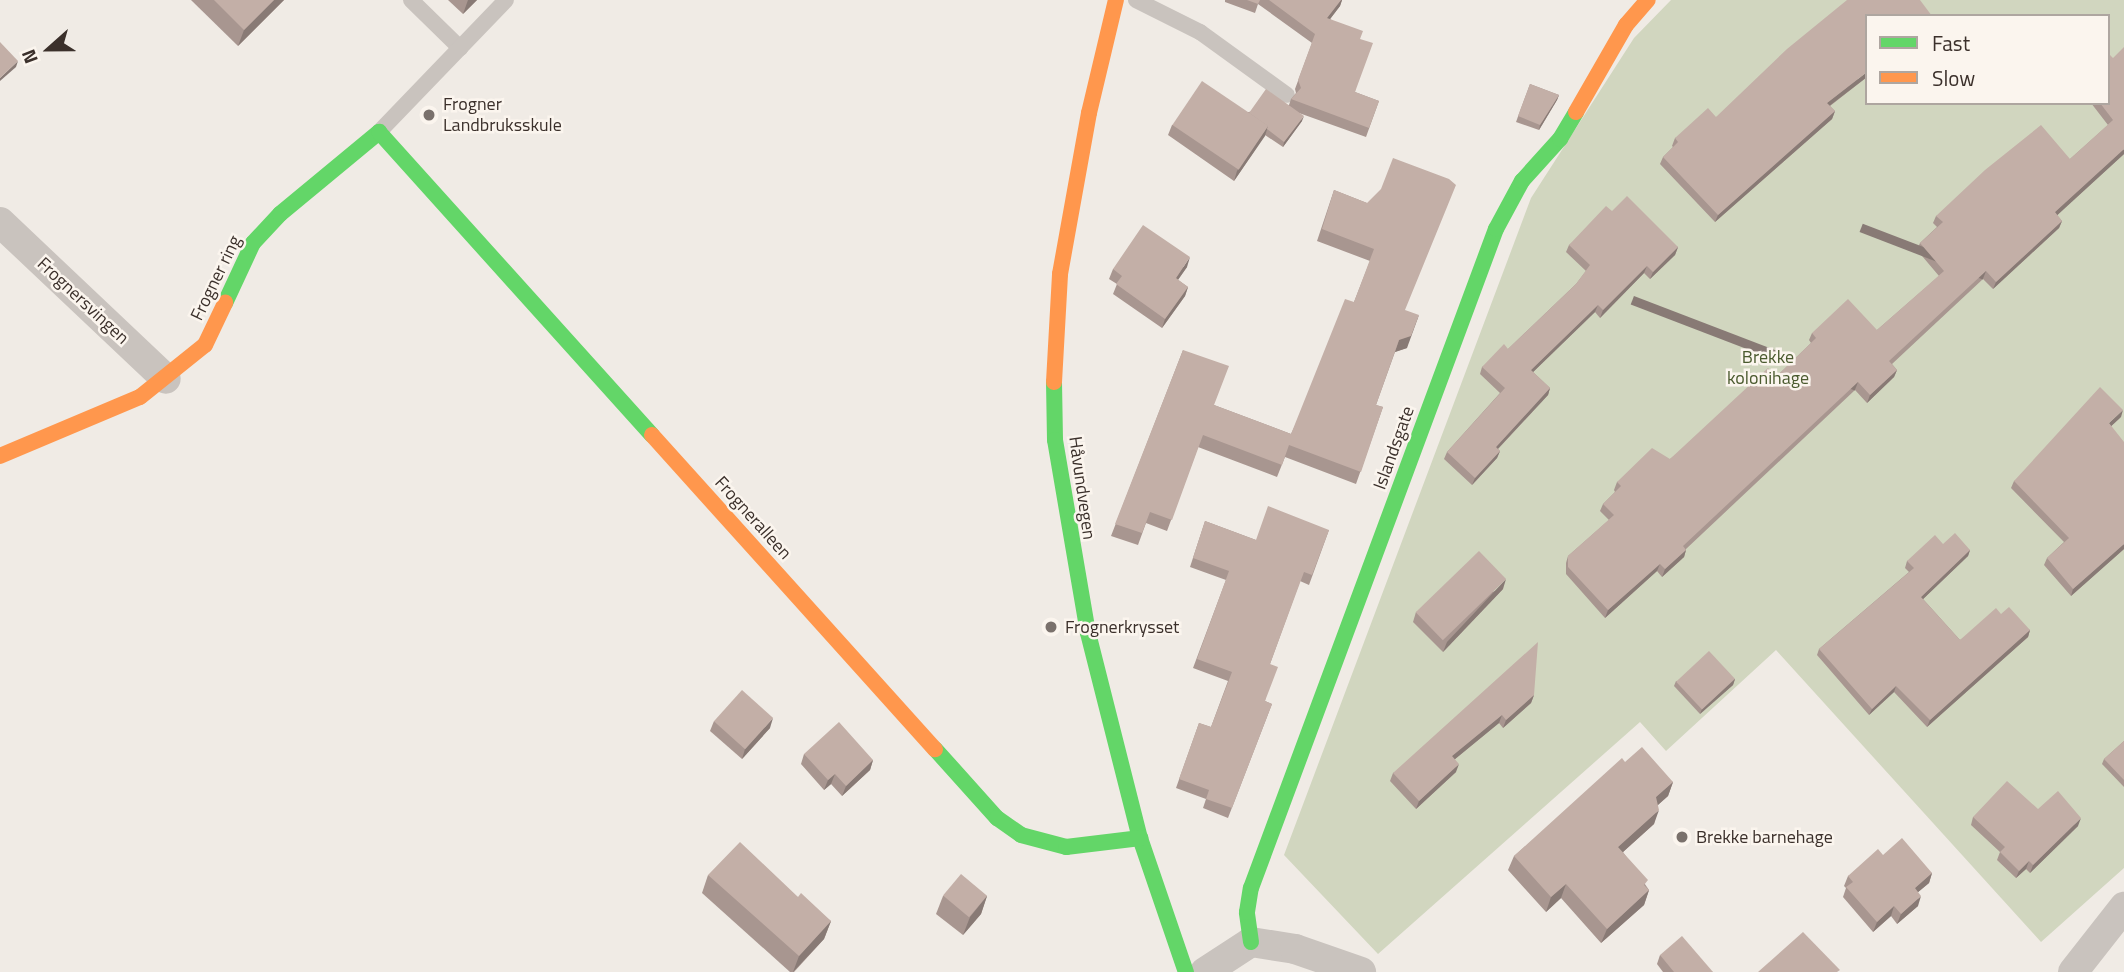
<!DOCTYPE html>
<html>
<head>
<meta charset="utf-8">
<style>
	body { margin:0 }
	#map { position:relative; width:2124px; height:972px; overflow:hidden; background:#f0ebe5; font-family:"Titillium Web",sans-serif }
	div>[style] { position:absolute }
	.green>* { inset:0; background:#d1d6bf }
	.lane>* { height:16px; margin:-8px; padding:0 8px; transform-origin:8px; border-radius:8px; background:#c9c3be }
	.street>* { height:30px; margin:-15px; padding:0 15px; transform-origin:15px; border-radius:15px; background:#c9c3be }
	.fast>* { height:16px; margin:-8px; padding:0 8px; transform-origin:8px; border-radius:8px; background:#63d668 }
	.slow>* { height:16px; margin:-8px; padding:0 8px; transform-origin:8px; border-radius:8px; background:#ff974d }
	.wall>* { inset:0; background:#a89690 }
	.shaded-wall>* { inset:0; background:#887a75; transform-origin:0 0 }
	.building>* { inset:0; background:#c3afa7; transform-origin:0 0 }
	.dots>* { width:19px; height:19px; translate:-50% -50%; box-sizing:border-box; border:4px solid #fbf5ee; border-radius:50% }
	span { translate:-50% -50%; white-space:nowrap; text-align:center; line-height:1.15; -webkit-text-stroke:5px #fbf5ee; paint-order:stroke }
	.poi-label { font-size:18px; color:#3b302b }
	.left { translate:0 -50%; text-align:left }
	.street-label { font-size:18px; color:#3b302b }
	.park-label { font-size:18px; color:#4a5a2e }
	.legend { position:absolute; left:1865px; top:14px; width:245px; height:91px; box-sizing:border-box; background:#fbf5ee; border:2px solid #aea6a0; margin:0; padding:9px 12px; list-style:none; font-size:21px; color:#3b302b }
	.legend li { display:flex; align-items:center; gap:14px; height:35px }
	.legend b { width:35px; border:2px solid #aea6a0 }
	.north { position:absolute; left:14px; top:14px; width:70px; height:70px; -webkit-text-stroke:5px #fbf5ee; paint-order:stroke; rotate:249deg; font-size:19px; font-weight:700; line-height:28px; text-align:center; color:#3b302b }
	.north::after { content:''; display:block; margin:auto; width:24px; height:32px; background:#3b302b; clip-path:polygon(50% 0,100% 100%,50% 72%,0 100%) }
</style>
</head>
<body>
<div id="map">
	<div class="green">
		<div style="clip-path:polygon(evenodd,1671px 0,2124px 0,2124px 868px,2041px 942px,1776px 650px,1666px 751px,1640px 722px,1378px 954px,1284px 855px,1531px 198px,1634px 38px,1671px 0,1867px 16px,2108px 16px,2108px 103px,1867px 103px,1867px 16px)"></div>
	</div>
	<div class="lane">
		<div style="left:411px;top:0;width:69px;rotate:44.4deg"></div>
		<div style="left:1136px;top:0;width:72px;rotate:26.6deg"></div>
		<div style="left:1200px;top:32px;width:107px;rotate:35.9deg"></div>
		<div style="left:379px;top:132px;width:183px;rotate:-46.1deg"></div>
	</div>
	<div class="street">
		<div style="left:0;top:222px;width:228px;rotate:43.4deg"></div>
		<div style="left:1205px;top:972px;width:55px;rotate:-33.1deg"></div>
		<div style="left:1251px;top:942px;width:45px;rotate:9deg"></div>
		<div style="left:1295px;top:949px;width:70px;rotate:19.2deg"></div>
		<div style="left:2073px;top:972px;width:83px;rotate:-51.9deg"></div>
	</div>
	<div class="fast">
		<div style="left:225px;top:303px;width:66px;rotate:-65deg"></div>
		<div style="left:253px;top:243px;width:40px;rotate:-47deg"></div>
		<div style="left:280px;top:214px;width:129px;rotate:-39.6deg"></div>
		<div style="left:379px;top:132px;width:408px;rotate:48deg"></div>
		<div style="left:1054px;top:382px;width:58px;rotate:89deg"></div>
		<div style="left:1055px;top:440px;width:196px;rotate:80.3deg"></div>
		<div style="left:1088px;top:633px;width:211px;rotate:75.8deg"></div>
		<div style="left:1140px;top:838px;width:142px;rotate:71.1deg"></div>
		<div style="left:935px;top:749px;width:93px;rotate:48.1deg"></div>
		<div style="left:997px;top:818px;width:29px;rotate:35deg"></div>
		<div style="left:1021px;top:835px;width:47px;rotate:14.9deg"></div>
		<div style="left:1066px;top:847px;width:75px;rotate:-6.9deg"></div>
		<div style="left:1251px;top:942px;width:30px;rotate:-98deg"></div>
		<div style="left:1247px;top:912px;width:24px;rotate:-81deg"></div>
		<div style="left:1251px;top:888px;width:703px;rotate:-69.61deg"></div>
		<div style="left:1496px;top:229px;width:55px;rotate:-61.6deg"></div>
		<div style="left:1522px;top:181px;width:57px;rotate:-47.9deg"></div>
		<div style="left:1560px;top:139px;width:31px;rotate:-59deg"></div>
	</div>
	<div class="slow">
		<div style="left:1576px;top:112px;width:100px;rotate:-60.1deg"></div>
		<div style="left:1626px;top:25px;width:33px;rotate:-49deg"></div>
		<div style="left:1054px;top:382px;width:108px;rotate:-86.8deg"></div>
		<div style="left:1060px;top:274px;width:164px;rotate:-79.8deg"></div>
		<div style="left:1089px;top:113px;width:116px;rotate:-76.6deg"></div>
		<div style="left:652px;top:435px;width:423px;rotate:48deg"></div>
		<div style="left:0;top:456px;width:152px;rotate:-22.9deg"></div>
		<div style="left:140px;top:397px;width:83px;rotate:-38.7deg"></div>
		<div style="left:205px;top:345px;width:47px;rotate:-64.5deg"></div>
	</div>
	<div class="wall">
		<div style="clip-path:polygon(191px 0,284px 0,238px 46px)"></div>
		<div style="clip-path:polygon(448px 0,477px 0,463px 14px)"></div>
		<div style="clip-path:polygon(1225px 0,1342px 0,1340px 6px,1330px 19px,1360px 39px,1355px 92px,1379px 101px,1366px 137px,1299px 113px,1302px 121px,1283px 147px,1265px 135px,1234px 181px,1168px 135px,1172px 125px,1289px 105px,1291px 99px,1296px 93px,1295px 89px,1312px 43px,1258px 4px,1255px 13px,1225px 2px)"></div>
		<div style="clip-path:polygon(1867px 77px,1830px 106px,1835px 111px,1832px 119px,1715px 222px,1660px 164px,1663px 157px,1673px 147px,1672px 146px,1675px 138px,1716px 117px)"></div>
		<div style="clip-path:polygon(1530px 84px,1559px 95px,1557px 100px,1539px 130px,1516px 122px)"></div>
		<div style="clip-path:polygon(2091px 103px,2108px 103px,2124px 154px,2057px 215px,2062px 221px,2059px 228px,1993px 289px,1983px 279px,1892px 364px,1897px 370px,1894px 377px,1867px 403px,1855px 390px,1686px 549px,1686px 550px,1684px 557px,1662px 577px,1657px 571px,1605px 618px,1566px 574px,1566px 563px,1568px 556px,1609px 520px,1600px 511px,1603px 504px,1615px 492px,1614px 490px,1617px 482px,1670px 459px,1776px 377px,1811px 343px,1809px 340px,1812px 333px,1877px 330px,1939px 276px,1917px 250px,1920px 243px,1937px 227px,1933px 223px,1936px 216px,2070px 159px,2108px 125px)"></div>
		<div style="clip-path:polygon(1334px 190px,1367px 203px,1405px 310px,1407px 348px,1395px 352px,1376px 405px,1383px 407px,1356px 484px,1285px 457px,1277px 477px,1198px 447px,1167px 531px,1146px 523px,1138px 545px,1111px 536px,1183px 350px,1214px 405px,1291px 434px,1354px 302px,1370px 261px,1317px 241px)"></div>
		<div style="clip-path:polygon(1612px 211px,1678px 247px,1675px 255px,1650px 279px,1644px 273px,1600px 318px,1595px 312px,1533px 372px,1550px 388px,1548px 395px,1498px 449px,1500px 451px,1497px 458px,1472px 485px,1444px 459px,1447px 452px,1500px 393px,1480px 374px,1482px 367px,1508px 349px,1576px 284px,1586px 271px,1566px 252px,1569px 245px)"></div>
		<div style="clip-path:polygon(1187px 267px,1178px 280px,1188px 287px,1185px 296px,1162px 328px,1113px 294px,1117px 284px,1109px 279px,1113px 269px)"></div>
		<div style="clip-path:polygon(2121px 417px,2111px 426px,2124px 549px,2071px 596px,2044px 565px,2047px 558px,2064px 542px,2011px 488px,2014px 481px)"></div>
		<div style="clip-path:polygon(1205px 521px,1256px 540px,1329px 530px,1309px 585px,1300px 581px,1270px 664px,1265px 701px,1272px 704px,1228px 818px,1203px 808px,1206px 799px,1176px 788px,1199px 723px,1211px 727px,1228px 681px,1193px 668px,1226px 580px,1190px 567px)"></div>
		<div style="clip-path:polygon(1943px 544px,1970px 550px,1968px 556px,1923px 599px,1960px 640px,2001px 614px,2030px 630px,2028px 637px,1927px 727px,1894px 692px,1869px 715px,1817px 655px,1819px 649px,1909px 572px,1905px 568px,1907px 561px)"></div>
		<div style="clip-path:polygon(1503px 589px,1443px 652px,1413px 622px,1416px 612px)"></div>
		<div style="clip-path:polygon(1735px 679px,1733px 685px,1700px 714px,1674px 686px,1676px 681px)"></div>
		<div style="clip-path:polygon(1534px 695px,1531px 703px,1503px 728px,1499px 723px,1455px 759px,1456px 772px,1416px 809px,1390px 781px,1393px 773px)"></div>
		<div style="clip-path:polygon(714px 721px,770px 728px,742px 759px,710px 731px)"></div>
		<div style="clip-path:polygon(2124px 741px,2124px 787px,2102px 764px,2104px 759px)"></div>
		<div style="clip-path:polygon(804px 754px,873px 760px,870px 770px,842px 796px,831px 784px,824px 790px,801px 764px)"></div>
		<div style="clip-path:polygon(1625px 762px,1673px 782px,1668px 796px,1658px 805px,1654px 824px,1623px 852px,1649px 890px,1644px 905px,1601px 943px,1561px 898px,1546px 912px,1508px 870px,1514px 856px)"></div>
		<div style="clip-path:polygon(2038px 809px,2078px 826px,2030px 873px,2026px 869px,2016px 878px,1997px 860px,2000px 852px,1971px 825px,1973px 817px)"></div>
		<div style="clip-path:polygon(1883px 855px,1932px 873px,1929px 883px,1918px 892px,1918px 906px,1897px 924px,1891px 916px,1873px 932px,1843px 897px,1846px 888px,1844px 886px,1848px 876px)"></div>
		<div style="clip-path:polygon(708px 875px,798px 897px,831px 921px,824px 939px,794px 972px,790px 972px,702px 893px)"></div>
		<div style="clip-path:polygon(943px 896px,987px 896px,981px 914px,963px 935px,936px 914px)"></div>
		<div style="clip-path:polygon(1660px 955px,1713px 972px,1663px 972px,1657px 964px)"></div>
	</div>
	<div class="shaded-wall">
		<div style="clip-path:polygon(274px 0,284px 0,238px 46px,244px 30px)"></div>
		<div style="clip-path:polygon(468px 0,477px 0,463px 14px)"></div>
		<div style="clip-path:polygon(1341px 0,1342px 0,1340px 6px,1324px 27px,1327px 18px)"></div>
		<div style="clip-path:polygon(18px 61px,16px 67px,0 81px,0 78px)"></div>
		<div style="clip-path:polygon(1867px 72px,1867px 77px,1824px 110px,1827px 103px)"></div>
		<div style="clip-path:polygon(1559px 95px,1557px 100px,1539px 130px,1540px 125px)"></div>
		<div style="clip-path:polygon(1835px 111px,1832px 119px,1715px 222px,1718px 215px)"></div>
		<div style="clip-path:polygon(1304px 116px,1302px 121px,1283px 147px,1284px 142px)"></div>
		<div style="clip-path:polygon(1268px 126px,1265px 136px,1234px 181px,1237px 171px)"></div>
		<div style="clip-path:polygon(2124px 149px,2124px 154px,2052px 220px,2055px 212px)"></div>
		<div style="clip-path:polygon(2062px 221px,2059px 228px,1993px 289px,1996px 282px)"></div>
		<div style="clip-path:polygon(1678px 247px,1675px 255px,1650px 279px,1653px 272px)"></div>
		<div style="clip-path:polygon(1190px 257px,1187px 267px,1172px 288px,1176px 278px)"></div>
		<div style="clip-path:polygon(1647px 266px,1644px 273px,1600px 318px,1603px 310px)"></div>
		<div style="left:1986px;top:271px;width:9px;height:132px;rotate:111deg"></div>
		<div style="clip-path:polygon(1188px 287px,1185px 296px,1162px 328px,1165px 319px)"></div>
		<div style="clip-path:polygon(1598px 305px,1595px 312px,1528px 377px,1531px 370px)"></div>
		<div style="clip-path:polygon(1419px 315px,1407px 348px,1395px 352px,1399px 340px)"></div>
		<div style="clip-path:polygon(1897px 370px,1894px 377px,1867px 403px,1870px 395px)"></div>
		<div style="left:1858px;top:382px;width:9px;height:240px;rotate:111deg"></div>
		<div style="clip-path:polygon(1550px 388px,1548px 395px,1493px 454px,1496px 447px)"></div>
		<div style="clip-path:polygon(2123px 410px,2121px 417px,2107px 430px,2109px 423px)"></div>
		<div style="clip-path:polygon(1500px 451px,1497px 458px,1472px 485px,1475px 478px)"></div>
		<div style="clip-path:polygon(2124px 544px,2124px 549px,2071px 596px,2073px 589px)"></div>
		<div style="clip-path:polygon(1686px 550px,1684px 557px,1662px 577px,1665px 569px)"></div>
		<div style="clip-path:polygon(1970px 550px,1968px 556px,1919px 603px,1921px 597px)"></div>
		<div style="clip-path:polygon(1660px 564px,1657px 571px,1605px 618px,1608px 610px)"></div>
		<div style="clip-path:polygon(1506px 579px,1503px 589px,1443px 652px,1447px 642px)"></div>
		<div style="clip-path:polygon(2030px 630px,2028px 637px,1927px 727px,1930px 720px)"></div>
		<div style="clip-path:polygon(1735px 679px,1733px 685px,1700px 714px,1702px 709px)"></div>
		<div style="clip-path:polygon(1896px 686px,1894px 692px,1869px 715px,1872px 709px)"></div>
		<div style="clip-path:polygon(1534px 695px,1531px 703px,1503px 728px,1506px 720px)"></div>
		<div style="clip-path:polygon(1502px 715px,1499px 723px,1449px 764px,1452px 756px)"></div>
		<div style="clip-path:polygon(773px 718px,770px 728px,742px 759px,745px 749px)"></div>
		<div style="clip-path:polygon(873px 760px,870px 770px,842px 796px,846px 786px)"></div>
		<div style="clip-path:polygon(1459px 764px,1456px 772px,1416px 809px,1419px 801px)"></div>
		<div style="clip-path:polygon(835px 774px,831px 784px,824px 790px,828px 780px)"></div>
		<div style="clip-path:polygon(1673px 782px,1668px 796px,1651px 811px,1656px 797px)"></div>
		<div style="clip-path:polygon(1659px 810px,1654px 824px,1613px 861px,1618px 847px)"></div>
		<div style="clip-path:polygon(2081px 818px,2078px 826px,2030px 873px,2033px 865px)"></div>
		<div style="clip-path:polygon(2029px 861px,2026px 869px,2016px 878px,2019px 871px)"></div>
		<div style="clip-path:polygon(1932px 873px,1929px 883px,1911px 898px,1915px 888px)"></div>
		<div style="clip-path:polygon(1566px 884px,1561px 898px,1546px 912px,1551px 897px)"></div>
		<div style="clip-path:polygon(1649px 890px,1644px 905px,1601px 943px,1607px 929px)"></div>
		<div style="clip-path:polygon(987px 896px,981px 914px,963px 935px,970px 917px)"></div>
		<div style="clip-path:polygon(1921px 896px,1918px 906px,1897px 924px,1901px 914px)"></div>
		<div style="clip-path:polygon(1894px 906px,1891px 916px,1873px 932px,1877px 922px)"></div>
		<div style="clip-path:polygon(831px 921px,824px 939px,793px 972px,799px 956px)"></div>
	</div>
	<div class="building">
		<div style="clip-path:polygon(214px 0,274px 0,244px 30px)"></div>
		<div style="clip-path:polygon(1247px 0,1260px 0,1258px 4px)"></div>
		<div style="clip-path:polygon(1269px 0,1341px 0,1327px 18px,1363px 31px,1360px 39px,1373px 43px,1355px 92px,1379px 101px,1369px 128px,1291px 99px,1301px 88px,1298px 80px,1315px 34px)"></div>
		<div style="clip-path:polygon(1847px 0,1920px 0,1932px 16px,1867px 16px,1867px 72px,1827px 103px,1835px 111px,1718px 215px,1663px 157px,1678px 142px,1675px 138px,1708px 108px,1716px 117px,1787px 49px)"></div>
		<div style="clip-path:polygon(0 42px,18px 61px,0 78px)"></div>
		<div style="clip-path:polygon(2124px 47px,2124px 149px,2055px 212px,2062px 221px,1996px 282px,1986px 271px,1889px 361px,1897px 370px,1870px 395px,1858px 382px,1683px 546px,1686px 550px,1665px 569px,1660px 564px,1608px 610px,1568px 567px,1568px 556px,1614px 515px,1603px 504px,1621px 486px,1617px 482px,1652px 448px,1670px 459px,1768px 368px,1776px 377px,1816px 338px,1812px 333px,1848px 299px,1877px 330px,1944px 271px,1920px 243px,1943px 222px,1936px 216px,1985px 170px,2041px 125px,2070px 159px,2113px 120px,2100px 103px,2108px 103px,2108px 56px,2110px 55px,2113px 58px)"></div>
		<div style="left:1202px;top:81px;width:80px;height:53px;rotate:34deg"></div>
		<div style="clip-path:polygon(1530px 84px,1559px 95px,1540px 125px,1518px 116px)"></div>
		<div style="clip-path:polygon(1266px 89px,1304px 116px,1284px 142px,1267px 129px,1268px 126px,1249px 113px)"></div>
		<div style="clip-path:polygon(1393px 158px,1449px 179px,1456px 185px,1405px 310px,1419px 315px,1411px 336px,1399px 340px,1376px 405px,1383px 407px,1361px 472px,1289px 445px,1282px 465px,1203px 435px,1172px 520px,1150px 512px,1142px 533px,1115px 524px,1183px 350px,1229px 366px,1214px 405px,1291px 434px,1345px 299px,1354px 302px,1374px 249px,1322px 229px,1334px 190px,1367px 203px,1381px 189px)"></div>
		<div style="clip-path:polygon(1627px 196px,1678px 247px,1653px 272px,1647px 266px,1603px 310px,1598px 305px,1531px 370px,1550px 388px,1496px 447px,1500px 451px,1475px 478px,1447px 452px,1505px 388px,1482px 367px,1504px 344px,1508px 349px,1576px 284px,1590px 265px,1569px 245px,1606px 206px,1612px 211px)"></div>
		<div style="clip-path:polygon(1143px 225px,1190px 257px,1176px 278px,1188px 287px,1165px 319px,1116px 284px,1122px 276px,1113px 269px)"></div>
		<div style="clip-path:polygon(2100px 387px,2123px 410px,2109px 423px,2124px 442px,2124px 544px,2073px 589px,2047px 558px,2069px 538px,2014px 481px)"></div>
		<div style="clip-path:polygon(1268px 506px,1329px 530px,1312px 575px,1304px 572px,1270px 664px,1278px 667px,1265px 701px,1272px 704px,1232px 808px,1206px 799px,1209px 790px,1179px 779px,1199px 723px,1211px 727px,1232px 672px,1197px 659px,1229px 571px,1193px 558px,1205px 521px,1256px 540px)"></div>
		<div style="clip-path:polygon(1955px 533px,1970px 550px,1921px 597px,1960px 640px,1996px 608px,2001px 614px,2009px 607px,2030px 630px,1930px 720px,1896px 686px,1872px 709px,1819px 649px,1914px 568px,1907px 561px,1935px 535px,1943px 544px)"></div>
		<div style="left:1479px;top:551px;width:39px;height:88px;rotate:46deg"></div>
		<div style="clip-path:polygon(1538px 642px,1534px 695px,1506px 720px,1502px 715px,1452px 756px,1459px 764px,1419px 801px,1393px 773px)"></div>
		<div style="left:1709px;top:651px;width:38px;height:45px;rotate:47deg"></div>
		<div style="left:742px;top:690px;width:42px;height:42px;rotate:42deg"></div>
		<div style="clip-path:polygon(839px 722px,873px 760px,846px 786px,835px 774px,828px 780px,804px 754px)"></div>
		<div style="clip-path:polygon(2124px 741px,2124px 780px,2104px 759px)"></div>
		<div style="clip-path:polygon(1642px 747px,1673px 782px,1656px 797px,1659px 810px,1618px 847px,1648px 880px,1644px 885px,1649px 890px,1607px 929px,1566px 884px,1551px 897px,1514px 856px,1622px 758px,1625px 762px)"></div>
		<div style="clip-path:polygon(2007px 781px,2038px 809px,2058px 791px,2081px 818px,2033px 865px,2029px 861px,2019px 871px,2000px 852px,2005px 847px,1973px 817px)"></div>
		<div style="clip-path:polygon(1902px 838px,1932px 873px,1915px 888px,1921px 896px,1901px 914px,1894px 906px,1877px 922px,1846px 887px,1853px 882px,1848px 876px,1878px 849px,1883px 855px)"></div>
		<div style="clip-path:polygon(740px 842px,798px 897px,801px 893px,831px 921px,799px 956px,708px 875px)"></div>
		<div style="left:961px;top:874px;width:34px;height:28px;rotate:40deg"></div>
		<div style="clip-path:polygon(1803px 932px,1840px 970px,1837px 972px,1758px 972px)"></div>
		<div style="clip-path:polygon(1682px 936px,1713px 972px,1674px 972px,1660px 955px)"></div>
	</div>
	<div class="dots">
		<div style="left:429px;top:115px;background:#7a716c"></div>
		<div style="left:1051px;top:627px;background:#7a716c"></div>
		<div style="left:1682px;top:837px;background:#7a716c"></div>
	</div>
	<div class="poi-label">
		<span class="left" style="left:443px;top:115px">Frogner<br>Landbruksskule</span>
		<span class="left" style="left:1065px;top:627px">Frognerkrysset</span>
		<span class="left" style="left:1696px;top:837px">Brekke barnehage</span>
	</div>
	<div class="street-label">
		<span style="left:216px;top:278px;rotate:-64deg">Frogner ring</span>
		<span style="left:83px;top:301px;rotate:43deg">Frognersvingen</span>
		<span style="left:1394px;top:448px;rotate:-70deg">Islandsgate</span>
		<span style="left:1082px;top:488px;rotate:82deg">Håvundvegen</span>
		<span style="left:753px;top:518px;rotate:48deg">Frogneralleen</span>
	</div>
	<div class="park-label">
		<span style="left:1768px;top:368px">Brekke<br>kolonihage</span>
	</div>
	<ul class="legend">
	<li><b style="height:9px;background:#63d668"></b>Fast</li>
	<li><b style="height:9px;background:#ff974d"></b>Slow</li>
	</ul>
	<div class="north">N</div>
</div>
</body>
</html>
